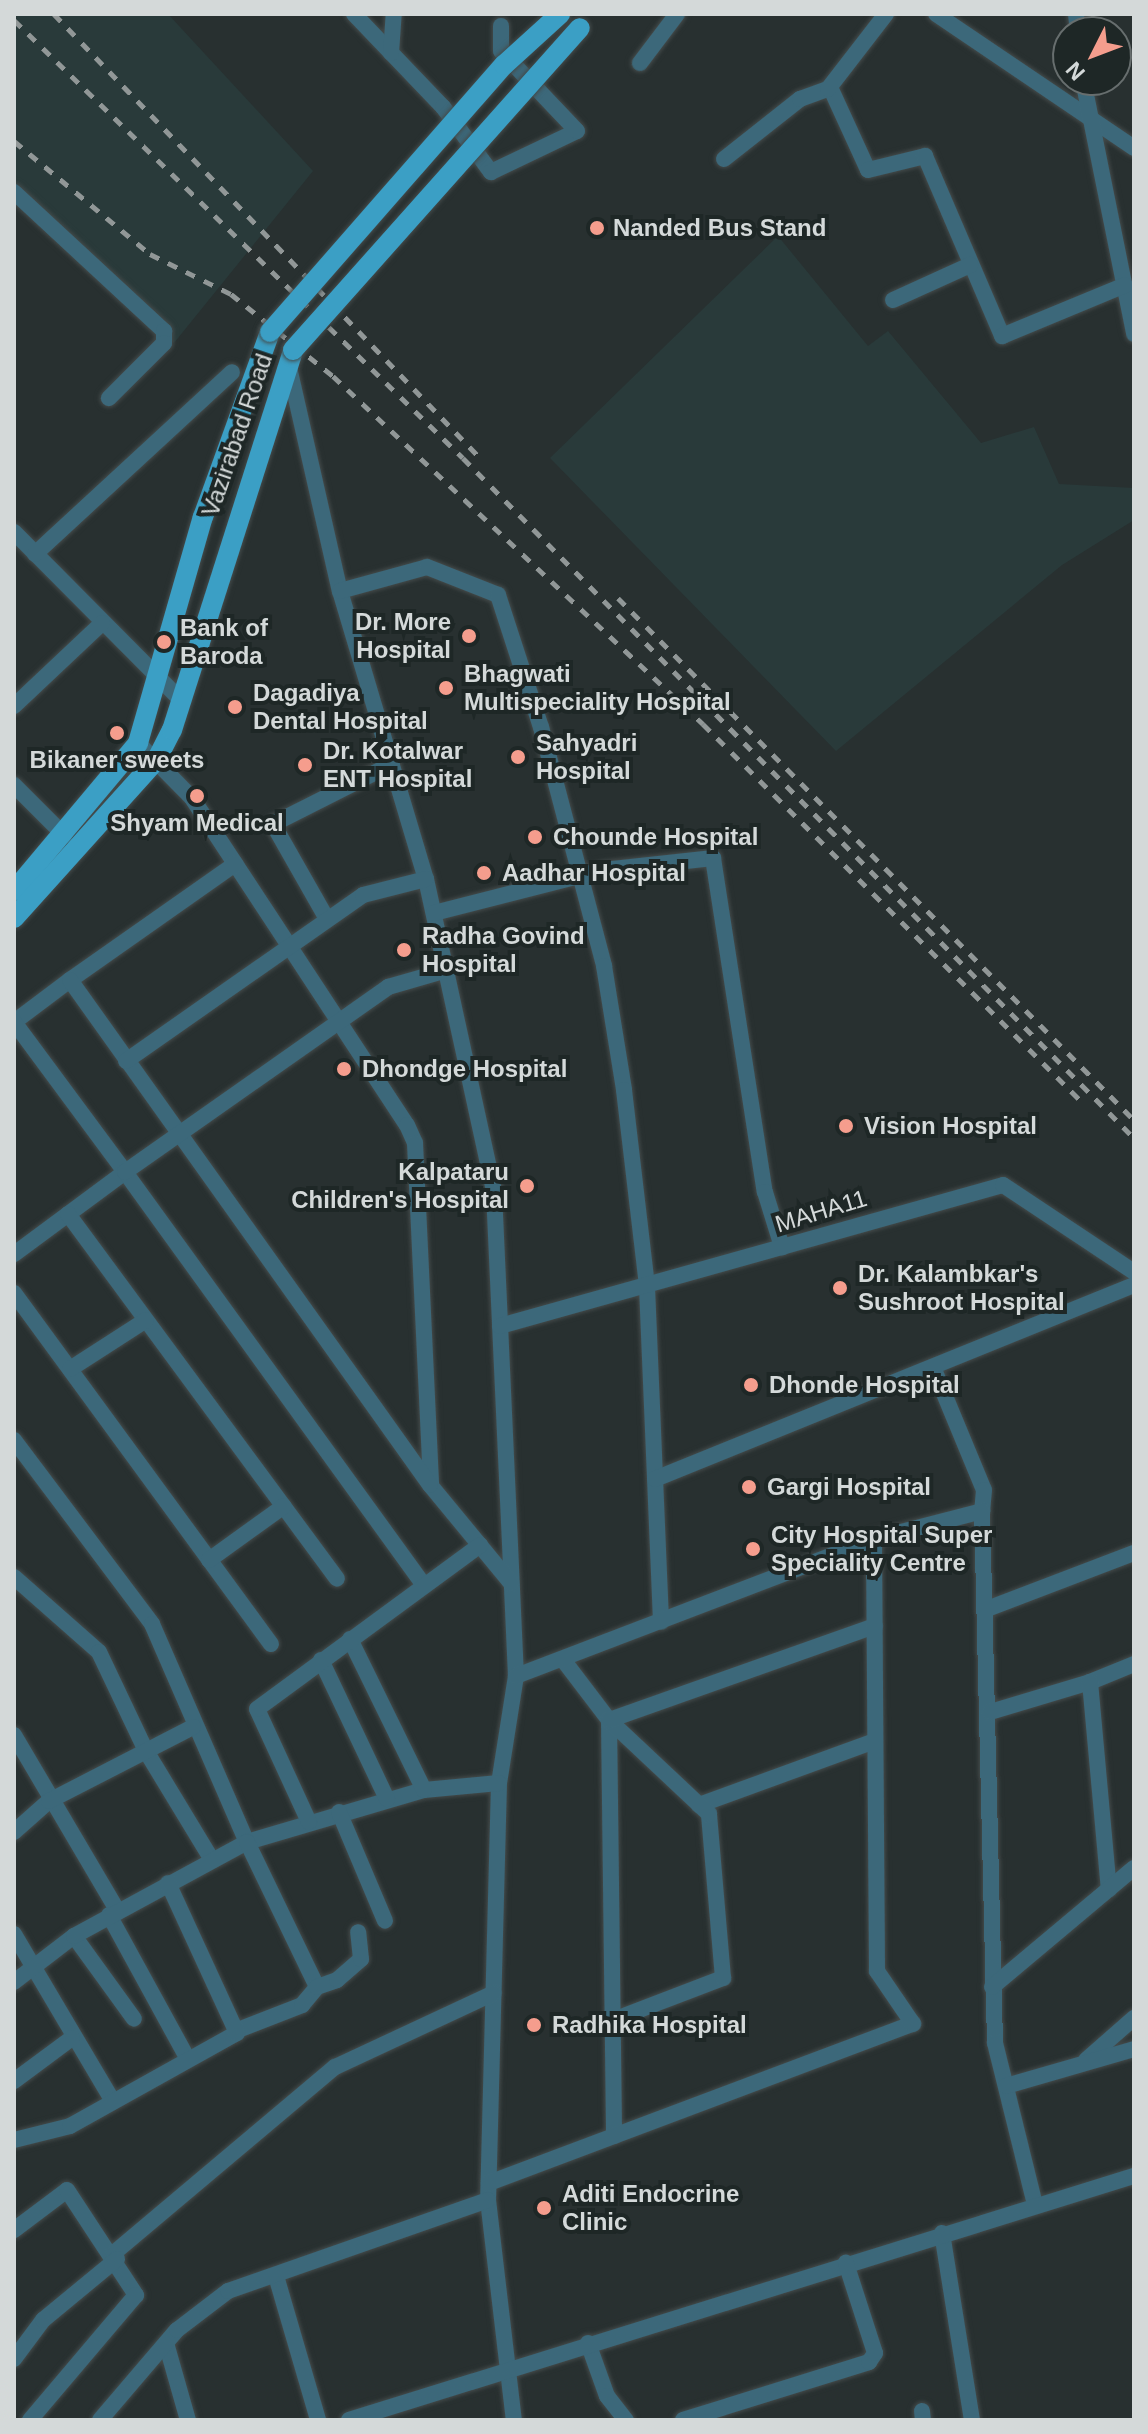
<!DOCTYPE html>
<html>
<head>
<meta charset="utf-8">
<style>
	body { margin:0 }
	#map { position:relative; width:1148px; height:2434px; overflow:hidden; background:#283030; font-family:Arial,sans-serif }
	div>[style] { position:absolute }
	.built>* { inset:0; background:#293a3a }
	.roads { filter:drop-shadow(0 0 2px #444b4b) drop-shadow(0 0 2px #444b4b) }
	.minor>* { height:16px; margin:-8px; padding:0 8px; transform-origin:8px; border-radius:8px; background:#3c687a }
	.major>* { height:20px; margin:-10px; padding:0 10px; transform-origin:10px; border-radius:10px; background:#3b9fc5 }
	.rail>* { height:5px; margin-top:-2.5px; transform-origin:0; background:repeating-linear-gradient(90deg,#919797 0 10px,transparent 0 20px) }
	.bridges { filter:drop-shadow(0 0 2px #444b4b) drop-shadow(0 0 2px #444b4b) }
	.major-bridge>* { height:20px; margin:-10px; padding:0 10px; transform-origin:10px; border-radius:10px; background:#3b9fc5 }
	.dots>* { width:22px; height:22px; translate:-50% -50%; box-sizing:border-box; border:4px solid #1e2726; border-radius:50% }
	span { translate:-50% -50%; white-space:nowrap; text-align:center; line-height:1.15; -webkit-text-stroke:8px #1e2726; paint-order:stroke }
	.poi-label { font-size:24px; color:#d4d9d9; font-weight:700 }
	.left { translate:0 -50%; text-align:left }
	.right { translate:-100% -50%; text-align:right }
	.street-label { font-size:24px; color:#d4d9d9 }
	.frame { position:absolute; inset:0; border:16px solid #d4d9d9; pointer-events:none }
	.north { position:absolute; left:1052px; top:16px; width:80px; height:80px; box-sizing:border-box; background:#1e2726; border:2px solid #676e6e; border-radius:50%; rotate:228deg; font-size:22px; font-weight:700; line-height:32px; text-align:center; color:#d4d9d9 }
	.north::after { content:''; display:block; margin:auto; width:28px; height:36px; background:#f59d8d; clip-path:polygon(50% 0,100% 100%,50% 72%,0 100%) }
</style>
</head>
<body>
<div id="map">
	<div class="built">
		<div style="clip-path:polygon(14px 14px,168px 14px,313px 171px,174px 343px,14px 185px)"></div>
		<div style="clip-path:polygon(778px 236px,868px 346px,888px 331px,981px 443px,1034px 427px,1059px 484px,1134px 488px,1134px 520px,1062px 565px,836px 751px,550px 458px)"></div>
	</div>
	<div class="roads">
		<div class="minor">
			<div style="left:354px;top:14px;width:129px;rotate:46.3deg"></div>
			<div style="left:443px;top:107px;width:81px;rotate:53.6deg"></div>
			<div style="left:491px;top:172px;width:95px;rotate:-25.5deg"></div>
			<div style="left:577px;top:131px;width:110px;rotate:-133.5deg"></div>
			<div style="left:501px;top:51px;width:25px;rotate:-90deg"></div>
			<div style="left:936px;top:14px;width:239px;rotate:34.1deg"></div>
			<div style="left:1076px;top:14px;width:18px;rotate:84deg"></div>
			<div style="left:391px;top:53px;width:39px;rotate:-86deg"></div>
			<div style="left:640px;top:63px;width:61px;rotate:-52.9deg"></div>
			<div style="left:1083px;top:80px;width:259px;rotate:78.6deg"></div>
			<div style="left:830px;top:87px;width:91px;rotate:65.4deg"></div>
			<div style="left:868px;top:170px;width:59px;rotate:-13.8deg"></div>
			<div style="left:925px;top:156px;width:196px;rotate:66.8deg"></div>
			<div style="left:1002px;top:336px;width:133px;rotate:-22.5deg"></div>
			<div style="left:724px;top:159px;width:97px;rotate:-38.3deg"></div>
			<div style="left:800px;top:99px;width:30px;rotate:-20deg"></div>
			<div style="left:828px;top:89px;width:95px;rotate:-52.3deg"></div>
			<div style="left:14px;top:192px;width:205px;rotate:42.8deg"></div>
			<div style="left:164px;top:331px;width:12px;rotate:90deg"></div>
			<div style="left:164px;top:343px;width:78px;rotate:135deg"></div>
			<div style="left:893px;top:300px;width:85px;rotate:-24.4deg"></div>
			<div style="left:288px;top:363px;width:234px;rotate:77.2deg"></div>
			<div style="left:340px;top:591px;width:301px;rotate:73.4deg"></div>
			<div style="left:426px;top:879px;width:320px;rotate:77.7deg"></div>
			<div style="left:494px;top:1192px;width:484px;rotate:87.4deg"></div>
			<div style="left:516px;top:1676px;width:108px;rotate:99deg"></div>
			<div style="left:499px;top:1783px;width:417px;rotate:91.5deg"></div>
			<div style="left:488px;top:2200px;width:222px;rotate:83.3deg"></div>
			<div style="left:14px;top:532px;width:238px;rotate:45.2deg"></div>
			<div style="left:35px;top:554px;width:268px;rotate:-42.7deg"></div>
			<div style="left:340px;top:591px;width:90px;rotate:-15.4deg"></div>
			<div style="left:427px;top:567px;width:76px;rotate:21.5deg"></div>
			<div style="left:498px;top:595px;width:139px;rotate:72deg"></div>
			<div style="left:541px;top:727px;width:247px;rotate:75.2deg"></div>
			<div style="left:604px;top:966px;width:126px;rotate:80.8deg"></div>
			<div style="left:624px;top:1090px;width:198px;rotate:83.3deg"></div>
			<div style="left:647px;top:1287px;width:335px;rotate:87.6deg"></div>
			<div style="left:14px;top:706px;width:121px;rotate:-43.3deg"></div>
			<div style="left:138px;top:743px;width:77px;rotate:45.5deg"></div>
			<div style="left:192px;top:798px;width:391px;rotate:56.7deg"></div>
			<div style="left:407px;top:1125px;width:20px;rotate:66deg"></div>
			<div style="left:415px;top:1143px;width:343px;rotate:87.3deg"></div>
			<div style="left:431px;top:1486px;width:126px;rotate:50.5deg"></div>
			<div style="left:14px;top:785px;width:71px;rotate:45deg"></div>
			<div style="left:434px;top:913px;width:174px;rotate:-14.3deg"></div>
			<div style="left:603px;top:870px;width:111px;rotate:-6.2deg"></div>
			<div style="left:713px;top:858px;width:338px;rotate:81.2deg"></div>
			<div style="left:765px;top:1192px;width:58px;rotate:72.8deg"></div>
			<div style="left:327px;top:919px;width:109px;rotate:-119.6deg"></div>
			<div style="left:273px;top:824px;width:133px;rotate:-26.8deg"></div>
			<div style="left:70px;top:980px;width:202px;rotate:-35.1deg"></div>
			<div style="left:14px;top:1022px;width:70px;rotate:-36.9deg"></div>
			<div style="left:70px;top:980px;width:620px;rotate:54.52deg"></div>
			<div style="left:14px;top:1022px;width:187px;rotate:53.5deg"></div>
			<div style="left:125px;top:1172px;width:138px;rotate:143.5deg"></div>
			<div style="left:126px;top:1061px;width:289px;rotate:-35deg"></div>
			<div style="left:363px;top:895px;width:65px;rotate:-14.3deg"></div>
			<div style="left:68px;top:1214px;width:453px;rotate:53.6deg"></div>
			<div style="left:14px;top:1293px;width:435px;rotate:53.8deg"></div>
			<div style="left:500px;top:1326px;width:522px;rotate:-15.66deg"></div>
			<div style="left:1003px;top:1185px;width:157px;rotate:33.6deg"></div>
			<div style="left:933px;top:1367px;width:133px;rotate:67.5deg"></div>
			<div style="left:984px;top:1490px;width:21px;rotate:95deg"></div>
			<div style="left:70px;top:1369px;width:90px;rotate:-32.8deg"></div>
			<div style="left:14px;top:1440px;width:230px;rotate:53.1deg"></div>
			<div style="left:152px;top:1624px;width:238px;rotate:66.5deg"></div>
			<div style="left:247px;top:1842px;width:184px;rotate:-16.4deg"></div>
			<div style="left:424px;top:1790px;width:75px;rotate:-5.3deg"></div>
			<div style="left:655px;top:1479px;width:517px;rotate:-22.05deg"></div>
			<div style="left:209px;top:1560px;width:92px;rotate:-35.8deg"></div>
			<div style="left:14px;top:1577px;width:113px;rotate:41.4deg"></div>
			<div style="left:99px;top:1652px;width:110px;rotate:64.6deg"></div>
			<div style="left:146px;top:1751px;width:127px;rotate:58.8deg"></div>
			<div style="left:423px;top:1584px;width:508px;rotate:-125.88deg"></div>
			<div style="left:125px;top:1172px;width:322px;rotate:-35.1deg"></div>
			<div style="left:388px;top:987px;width:61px;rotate:-16.1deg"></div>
			<div style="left:987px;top:1609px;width:157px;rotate:-20.9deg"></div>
			<div style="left:350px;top:1639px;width:168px;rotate:63.9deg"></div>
			<div style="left:321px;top:1660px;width:154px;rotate:64.6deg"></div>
			<div style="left:564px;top:1661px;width:74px;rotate:52.7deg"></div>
			<div style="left:609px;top:1720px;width:416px;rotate:89.3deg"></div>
			<div style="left:516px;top:1676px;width:383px;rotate:-20.9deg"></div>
			<div style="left:874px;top:1539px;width:112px;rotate:-14.5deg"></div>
			<div style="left:982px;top:1511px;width:532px;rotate:88.6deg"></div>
			<div style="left:995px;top:2043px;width:167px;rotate:76.1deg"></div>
			<div style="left:1090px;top:1682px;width:48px;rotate:-22.2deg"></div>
			<div style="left:990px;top:1712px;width:104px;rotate:-16.7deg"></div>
			<div style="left:1090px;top:1682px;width:208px;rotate:84.8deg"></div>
			<div style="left:14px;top:1735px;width:203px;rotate:59.5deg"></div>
			<div style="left:699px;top:1805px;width:187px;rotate:-20deg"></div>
			<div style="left:339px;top:1812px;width:118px;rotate:67.1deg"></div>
			<div style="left:309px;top:1822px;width:124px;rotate:-114.7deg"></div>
			<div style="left:257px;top:1709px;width:277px;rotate:-36.3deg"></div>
			<div style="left:14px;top:1832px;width:47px;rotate:-41.5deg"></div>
			<div style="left:49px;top:1801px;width:162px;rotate:-27.2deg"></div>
			<div style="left:109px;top:1915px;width:164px;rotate:61.3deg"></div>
			<div style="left:14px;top:1934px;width:193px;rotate:59.4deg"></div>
			<div style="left:74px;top:1936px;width:102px;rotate:54.1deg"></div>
			<div style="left:14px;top:1982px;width:76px;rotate:-37.5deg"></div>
			<div style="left:74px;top:1936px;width:197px;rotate:-28.5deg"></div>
			<div style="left:247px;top:1842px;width:161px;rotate:64.2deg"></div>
			<div style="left:992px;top:1987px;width:185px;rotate:-40deg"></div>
			<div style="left:613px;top:2020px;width:118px;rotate:-20.9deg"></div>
			<div style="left:723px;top:1978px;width:165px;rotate:-94.9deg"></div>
			<div style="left:709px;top:1814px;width:137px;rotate:-136.8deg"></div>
			<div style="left:609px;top:1720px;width:282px;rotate:-19.5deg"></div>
			<div style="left:238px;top:2030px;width:69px;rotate:-21.3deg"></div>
			<div style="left:302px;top:2005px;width:23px;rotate:-50deg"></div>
			<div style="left:317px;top:1987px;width:21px;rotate:-19deg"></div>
			<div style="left:337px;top:1980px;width:32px;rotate:-41deg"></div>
			<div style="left:361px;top:1959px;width:27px;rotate:-96deg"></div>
			<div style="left:1086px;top:2060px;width:64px;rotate:-41.2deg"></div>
			<div style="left:14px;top:2081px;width:72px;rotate:-36.6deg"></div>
			<div style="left:1006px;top:2086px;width:133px;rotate:-16.1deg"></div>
			<div style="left:14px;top:2140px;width:58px;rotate:-14deg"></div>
			<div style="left:70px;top:2126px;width:191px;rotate:-29.1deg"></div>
			<div style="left:237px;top:2033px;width:165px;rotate:-114.7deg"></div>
			<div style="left:489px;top:2183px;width:453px;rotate:-20.6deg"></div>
			<div style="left:913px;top:2024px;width:64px;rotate:-124.2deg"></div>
			<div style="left:877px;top:1971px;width:432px;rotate:-90.4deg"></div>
			<div style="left:14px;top:2230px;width:66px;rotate:-37deg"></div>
			<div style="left:67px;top:2190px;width:126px;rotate:56.7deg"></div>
			<div style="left:136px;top:2295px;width:164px;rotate:130.3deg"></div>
			<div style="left:942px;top:2233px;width:189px;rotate:80.9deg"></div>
			<div style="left:114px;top:2253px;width:289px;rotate:-40.1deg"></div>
			<div style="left:335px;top:2067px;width:175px;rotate:-25deg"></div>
			<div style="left:276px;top:2276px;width:150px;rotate:73.7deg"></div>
			<div style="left:166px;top:2343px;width:80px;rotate:74.1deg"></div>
			<div style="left:588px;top:2343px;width:56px;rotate:70.3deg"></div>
			<div style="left:607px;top:2396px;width:31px;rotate:52deg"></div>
			<div style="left:14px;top:2359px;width:49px;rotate:-53.4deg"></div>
			<div style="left:43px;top:2320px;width:96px;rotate:-39.5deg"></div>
			<div style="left:922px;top:2411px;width:9px;rotate:84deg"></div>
			<div style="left:100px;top:2420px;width:118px;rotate:-49.5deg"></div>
			<div style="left:177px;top:2330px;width:64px;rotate:-37.4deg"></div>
			<div style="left:228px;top:2291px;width:275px;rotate:-19.3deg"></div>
			<div style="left:349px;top:2420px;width:822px;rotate:-17.27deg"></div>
			<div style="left:683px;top:2420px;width:195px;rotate:-17.3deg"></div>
			<div style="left:869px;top:2362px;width:11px;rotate:-56deg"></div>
			<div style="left:875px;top:2353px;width:95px;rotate:-107.9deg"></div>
		</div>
		<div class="major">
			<div style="left:14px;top:891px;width:193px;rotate:-50deg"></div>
			<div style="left:138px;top:743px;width:235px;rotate:-74deg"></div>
			<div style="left:203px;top:517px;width:197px;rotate:-70.1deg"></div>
			<div style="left:14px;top:918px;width:214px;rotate:-48deg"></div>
			<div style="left:157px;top:759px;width:33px;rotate:-63deg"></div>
			<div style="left:172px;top:730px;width:399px;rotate:-72.3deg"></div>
		</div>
	</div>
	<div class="rail">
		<div style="left:54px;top:14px;width:620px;rotate:46.18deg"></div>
		<div style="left:14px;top:20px;width:627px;rotate:44.29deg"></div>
		<div style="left:463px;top:458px;width:955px;rotate:45.38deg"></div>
		<div style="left:14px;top:141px;width:177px;rotate:39.7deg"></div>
		<div style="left:150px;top:254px;width:90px;rotate:26.3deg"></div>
		<div style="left:231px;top:294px;width:131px;rotate:38.8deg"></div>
		<div style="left:333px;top:376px;width:508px;rotate:43.24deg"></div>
		<div style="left:703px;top:724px;width:531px;rotate:44.92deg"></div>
		<div style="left:618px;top:598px;width:734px;rotate:45.33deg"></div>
	</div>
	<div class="bridges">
		<div class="major-bridge">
			<div style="left:270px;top:332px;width:355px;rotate:-48.8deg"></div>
			<div style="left:504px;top:65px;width:76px;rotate:-42.3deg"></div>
			<div style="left:293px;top:350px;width:431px;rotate:-48.3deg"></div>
		</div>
	</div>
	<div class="dots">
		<div style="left:597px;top:228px;background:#f59d8d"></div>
		<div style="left:469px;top:636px;background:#f59d8d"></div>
		<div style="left:164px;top:642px;background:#f59d8d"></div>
		<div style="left:446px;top:688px;background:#f59d8d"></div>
		<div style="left:235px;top:707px;background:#f59d8d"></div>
		<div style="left:117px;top:733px;background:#f59d8d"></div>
		<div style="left:518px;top:757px;background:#f59d8d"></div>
		<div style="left:305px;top:765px;background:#f59d8d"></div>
		<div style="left:197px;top:796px;background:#f59d8d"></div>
		<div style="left:535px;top:837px;background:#f59d8d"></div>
		<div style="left:484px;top:873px;background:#f59d8d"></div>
		<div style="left:404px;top:950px;background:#f59d8d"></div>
		<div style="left:344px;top:1069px;background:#f59d8d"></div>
		<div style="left:846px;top:1126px;background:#f59d8d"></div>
		<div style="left:527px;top:1186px;background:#f59d8d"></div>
		<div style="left:840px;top:1288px;background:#f59d8d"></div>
		<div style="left:751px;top:1385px;background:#f59d8d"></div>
		<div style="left:749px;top:1487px;background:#f59d8d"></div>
		<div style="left:753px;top:1549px;background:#f59d8d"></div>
		<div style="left:534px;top:2025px;background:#f59d8d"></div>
		<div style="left:544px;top:2208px;background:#f59d8d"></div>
	</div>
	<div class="poi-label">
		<span class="left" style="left:613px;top:228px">Nanded Bus Stand</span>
		<span class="right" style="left:451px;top:636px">Dr. More<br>Hospital</span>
		<span class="left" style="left:180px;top:642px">Bank of<br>Baroda</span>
		<span class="left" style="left:464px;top:688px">Bhagwati<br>Multispeciality Hospital</span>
		<span class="left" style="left:253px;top:707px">Dagadiya<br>Dental Hospital</span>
		<span class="left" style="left:536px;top:757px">Sahyadri<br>Hospital</span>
		<span class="left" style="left:323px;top:765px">Dr. Kotalwar<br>ENT Hospital</span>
		<span style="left:117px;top:760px">Bikaner sweets</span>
		<span style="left:197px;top:823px">Shyam Medical</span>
		<span class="left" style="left:553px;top:837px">Chounde Hospital</span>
		<span class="left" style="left:502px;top:873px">Aadhar Hospital</span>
		<span class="left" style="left:422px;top:950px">Radha Govind<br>Hospital</span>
		<span class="left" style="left:362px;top:1069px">Dhondge Hospital</span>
		<span class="left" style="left:864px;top:1126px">Vision Hospital</span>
		<span class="right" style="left:509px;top:1186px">Kalpataru<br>Children's Hospital</span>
		<span class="left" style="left:858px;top:1288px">Dr. Kalambkar's<br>Sushroot Hospital</span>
		<span class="left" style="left:769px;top:1385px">Dhonde Hospital</span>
		<span class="left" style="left:767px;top:1487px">Gargi Hospital</span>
		<span class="left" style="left:771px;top:1549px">City Hospital Super<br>Speciality Centre</span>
		<span class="left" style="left:552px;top:2025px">Radhika Hospital</span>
		<span class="left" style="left:562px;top:2208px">Aditi Endocrine<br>Clinic</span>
	</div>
	<div class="street-label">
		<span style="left:237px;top:435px;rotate:-71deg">Vazirabad Road</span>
		<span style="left:821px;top:1211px;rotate:-17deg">MAHA11</span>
	</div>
	<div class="frame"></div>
	<div class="north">N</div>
</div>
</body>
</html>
